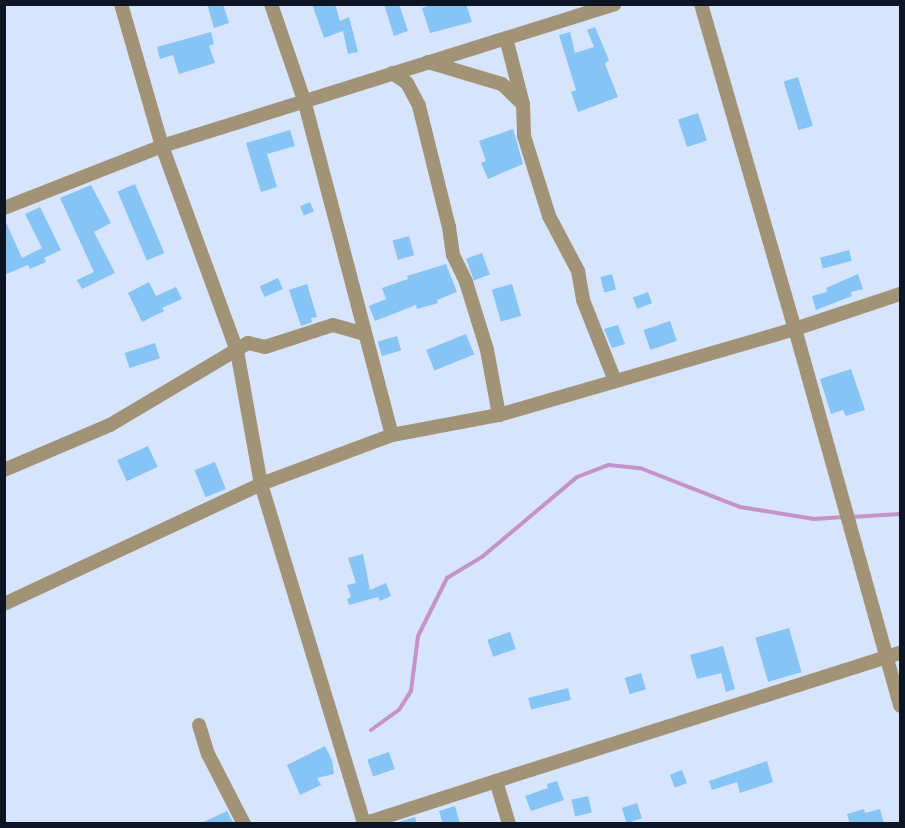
<!DOCTYPE html>
<html>
<head>
<meta charset="utf-8">
<style>
	body { margin:0 }
	#map { position:relative; width:905px; height:828px; overflow:hidden; background:#d6e4fe; font-family:"Alegreya Sans",sans-serif }
	div>[style] { position:absolute }
	.stream>* { height:4px; margin:-2px; padding:0 2px; transform-origin:2px; border-radius:2px; background:#c593ca }
	.building>* { inset:0; background:#85c4f5; transform-origin:0 0 }
	.minor>* { height:14px; margin:-7px; padding:0 7px; transform-origin:7px; border-radius:7px; background:#a29377 }
	span { translate:-50% -50%; white-space:nowrap; text-align:center; line-height:1.15; -webkit-text-stroke:4.5px #d6e4fe; paint-order:stroke }
	.frame { position:absolute; inset:0; border:6px solid #0d1423; pointer-events:none }
</style>
</head>
<body>
<div id="map">
	<div class="stream">
		<div style="left:851px;top:517px;width:49px;rotate:-3.5deg"></div>
		<div style="left:371px;top:730px;width:34px;rotate:-36deg"></div>
		<div style="left:399px;top:710px;width:22px;rotate:-58deg"></div>
		<div style="left:411px;top:691px;width:55px;rotate:-82.7deg"></div>
		<div style="left:418px;top:636px;width:65px;rotate:-63.4deg"></div>
		<div style="left:447px;top:578px;width:41px;rotate:-31deg"></div>
		<div style="left:482px;top:557px;width:124px;rotate:-40.1deg"></div>
		<div style="left:577px;top:477px;width:34px;rotate:-21deg"></div>
		<div style="left:609px;top:465px;width:31px;rotate:6deg"></div>
		<div style="left:640px;top:468px;width:107px;rotate:21.3deg"></div>
		<div style="left:740px;top:507px;width:75px;rotate:9.2deg"></div>
		<div style="left:814px;top:519px;width:30px;rotate:-4deg"></div>
	</div>
	<div class="building">
		<div style="clip-path:polygon(207px 4px,223px 4px,229px 23px,214px 28px)"></div>
		<div style="clip-path:polygon(312px 4px,335px 4px,340px 21px,349px 17px,358px 52px,348px 54px,343px 31px,324px 38px)"></div>
		<div style="clip-path:polygon(384px 4px,399px 4px,408px 31px,394px 36px)"></div>
		<div style="clip-path:polygon(434px 4px,466px 4px,472px 22px,430px 33px,422px 8px)"></div>
		<div style="clip-path:polygon(595px 27px,609px 60px,605px 64px,618px 97px,578px 112px,571px 92px,576px 90px,559px 35px,570px 32px,575px 53px,594px 47px,587px 30px)"></div>
		<div style="clip-path:polygon(211px 32px,214px 44px,209px 46px,215px 63px,179px 74px,173px 55px,160px 59px,157px 47px)"></div>
		<div style="left:798px;top:77px;width:51px;height:15px;rotate:73deg"></div>
		<div style="left:698px;top:113px;width:29px;height:21px;rotate:72deg"></div>
		<div style="clip-path:polygon(513px 129px,523px 164px,488px 179px,481px 163px,486px 161px,479px 141px)"></div>
		<div style="clip-path:polygon(290px 130px,295px 146px,267px 154px,277px 187px,261px 192px,246px 143px)"></div>
		<div style="left:135px;top:184px;width:75px;height:19px;rotate:67deg"></div>
		<div style="clip-path:polygon(91px 185px,111px 223px,94px 232px,115px 273px,82px 289px,77px 280px,94px 272px,60px 198px)"></div>
		<div style="left:310px;top:202px;width:10px;height:11px;rotate:66deg"></div>
		<div style="clip-path:polygon(40px 207px,61px 250px,44px 258px,46px 262px,30px 269px,28px 265px,4px 275px,4px 218px,22px 258px,42px 248px,25px 214px)"></div>
		<div style="left:409px;top:236px;width:20px;height:17px;rotate:75deg"></div>
		<div style="left:849px;top:250px;width:11px;height:30px;rotate:75deg"></div>
		<div style="left:482px;top:253px;width:23px;height:17px;rotate:70deg"></div>
		<div style="clip-path:polygon(446px 264px,457px 292px,437px 300px,438px 303px,417px 309px,416px 305px,375px 321px,369px 306px,386px 299px,382px 288px,408px 279px,407px 276px)"></div>
		<div style="left:612px;top:274px;width:16px;height:12px;rotate:76deg"></div>
		<div style="clip-path:polygon(858px 274px,863px 289px,851px 292px,852px 296px,816px 310px,812px 296px,827px 292px,826px 288px)"></div>
		<div style="left:278px;top:278px;width:12px;height:20px;rotate:66deg"></div>
		<div style="clip-path:polygon(149px 282px,156px 296px,176px 287px,182px 299px,162px 308px,164px 311px,142px 322px,128px 293px)"></div>
		<div style="clip-path:polygon(307px 284px,317px 317px,311px 318px,312px 322px,301px 326px,289px 290px)"></div>
		<div style="left:512px;top:284px;width:33px;height:21px;rotate:74deg"></div>
		<div style="left:648px;top:292px;width:12px;height:16px;rotate:70deg"></div>
		<div style="left:670px;top:321px;width:21px;height:28px;rotate:71deg"></div>
		<div style="clip-path:polygon(618px 325px,625px 344px,612px 348px,604px 329px)"></div>
		<div style="left:466px;top:334px;width:22px;height:43px;rotate:68deg"></div>
		<div style="left:397px;top:336px;width:15px;height:20px;rotate:74deg"></div>
		<div style="left:155px;top:343px;width:16px;height:32px;rotate:72deg"></div>
		<div style="clip-path:polygon(851px 369px,865px 410px,846px 416px,843px 410px,831px 414px,820px 379px)"></div>
		<div style="left:148px;top:446px;width:23px;height:34px;rotate:65deg"></div>
		<div style="left:215px;top:462px;width:29px;height:22px;rotate:68deg"></div>
		<div style="clip-path:polygon(363px 554px,370px 590px,386px 583px,391px 596px,380px 601px,378px 597px,349px 605px,347px 599px,351px 597px,347px 585px,356px 583px,348px 558px)"></div>
		<div style="left:789px;top:628px;width:46px;height:35px;rotate:74deg"></div>
		<div style="left:510px;top:632px;width:18px;height:24px;rotate:71deg"></div>
		<div style="clip-path:polygon(723px 646px,735px 689px,726px 692px,721px 673px,697px 679px,690px 655px)"></div>
		<div style="left:641px;top:673px;width:17px;height:17px;rotate:73deg"></div>
		<div style="left:568px;top:688px;width:12px;height:41px;rotate:76deg"></div>
		<div style="clip-path:polygon(325px 746px,332px 760px,334px 774px,317px 778px,321px 785px,300px 795px,287px 765px)"></div>
		<div style="left:389px;top:752px;width:18px;height:23px;rotate:71deg"></div>
		<div style="clip-path:polygon(767px 761px,773px 782px,740px 793px,737px 782px,712px 790px,709px 781px)"></div>
		<div style="left:682px;top:770px;width:14px;height:13px;rotate:69deg"></div>
		<div style="clip-path:polygon(557px 781px,564px 800px,531px 811px,525px 796px,548px 788px,547px 784px)"></div>
		<div style="left:588px;top:796px;width:17px;height:17px;rotate:77deg"></div>
		<div style="left:637px;top:803px;width:16px;height:16px;rotate:72deg"></div>
		<div style="clip-path:polygon(455px 806px,460px 824px,443px 824px,439px 811px)"></div>
		<div style="clip-path:polygon(864px 809px,865px 813px,880px 809px,884px 824px,850px 824px,847px 814px)"></div>
		<div style="clip-path:polygon(227px 811px,234px 824px,199px 824px)"></div>
		<div style="clip-path:polygon(415px 817px,417px 824px,395px 824px,395px 823px)"></div>
	</div>
	<div class="minor">
		<div style="left:121px;top:4px;width:148px;rotate:73.9deg"></div>
		<div style="left:162px;top:146px;width:218px;rotate:69.9deg"></div>
		<div style="left:237px;top:351px;width:135px;rotate:79.8deg"></div>
		<div style="left:261px;top:484px;width:355px;rotate:73.1deg"></div>
		<div style="left:271px;top:4px;width:102px;rotate:71deg"></div>
		<div style="left:304px;top:100px;width:346px;rotate:75.3deg"></div>
		<div style="left:701px;top:4px;width:338px;rotate:73.9deg"></div>
		<div style="left:795px;top:329px;width:391px;rotate:74.4deg"></div>
		<div style="left:506px;top:38px;width:68px;rotate:75.6deg"></div>
		<div style="left:523px;top:104px;width:32px;rotate:88deg"></div>
		<div style="left:524px;top:136px;width:84px;rotate:72.6deg"></div>
		<div style="left:549px;top:216px;width:62px;rotate:62.2deg"></div>
		<div style="left:578px;top:271px;width:29px;rotate:80deg"></div>
		<div style="left:583px;top:300px;width:87px;rotate:68.4deg"></div>
		<div style="left:428px;top:62px;width:77px;rotate:16.6deg"></div>
		<div style="left:502px;top:84px;width:29px;rotate:44deg"></div>
		<div style="left:392px;top:73px;width:18px;rotate:34deg"></div>
		<div style="left:407px;top:83px;width:26px;rotate:62deg"></div>
		<div style="left:419px;top:106px;width:125px;rotate:76.1deg"></div>
		<div style="left:449px;top:227px;width:28px;rotate:82deg"></div>
		<div style="left:453px;top:255px;width:30px;rotate:64deg"></div>
		<div style="left:466px;top:282px;width:71px;rotate:72.8deg"></div>
		<div style="left:487px;top:350px;width:66px;rotate:79.5deg"></div>
		<div style="left:4px;top:208px;width:170px;rotate:-21.4deg"></div>
		<div style="left:162px;top:146px;width:474px;rotate:-17.4deg"></div>
		<div style="left:4px;top:470px;width:115px;rotate:-23deg"></div>
		<div style="left:110px;top:425px;width:161px;rotate:-30.7deg"></div>
		<div style="left:248px;top:343px;width:17px;rotate:13deg"></div>
		<div style="left:265px;top:347px;width:71px;rotate:-17.9deg"></div>
		<div style="left:333px;top:325px;width:33px;rotate:16deg"></div>
		<div style="left:4px;top:604px;width:284px;rotate:-25deg"></div>
		<div style="left:261px;top:484px;width:140px;rotate:-20.5deg"></div>
		<div style="left:392px;top:435px;width:109px;rotate:-10.6deg"></div>
		<div style="left:499px;top:415px;width:308px;rotate:-16.2deg"></div>
		<div style="left:795px;top:329px;width:111px;rotate:-18.4deg"></div>
		<div style="left:199px;top:725px;width:30px;rotate:73deg"></div>
		<div style="left:208px;top:754px;width:79px;rotate:62.8deg"></div>
		<div style="left:496px;top:781px;width:424px;rotate:-17.6deg"></div>
		<div style="left:363px;top:824px;width:140px;rotate:-17.9deg"></div>
		<div style="left:496px;top:781px;width:45px;rotate:73.2deg"></div>
	</div>
	<div class="frame"></div>
</div>
</body>
</html>
